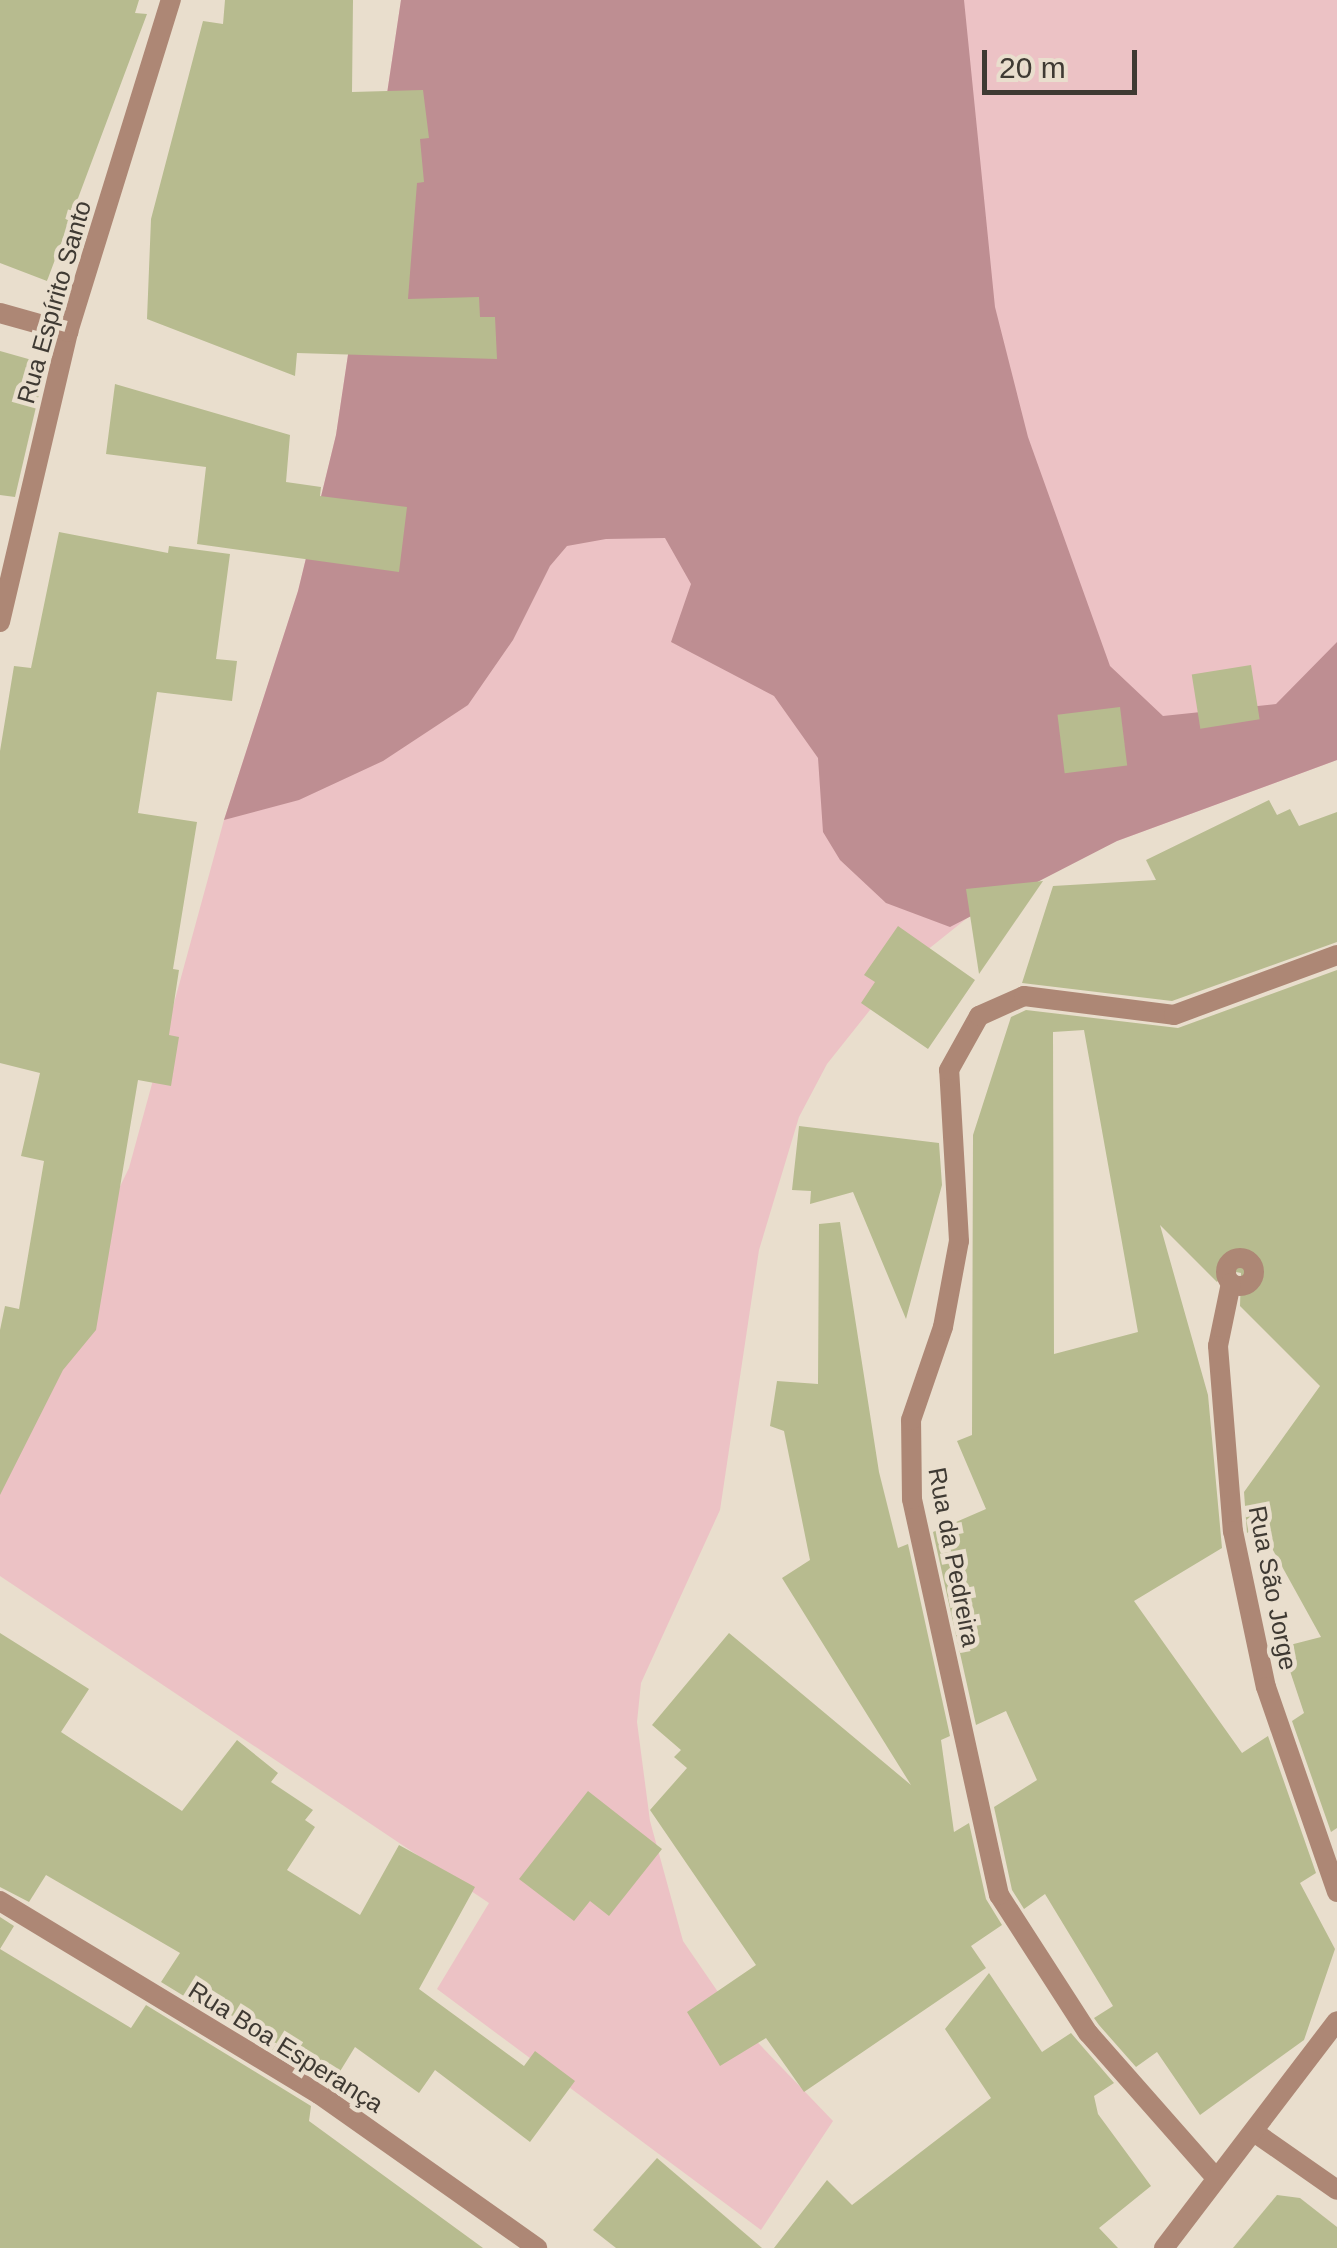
<!DOCTYPE html>
<html>
<head>
<meta charset="utf-8">
<style>
	body { margin:0 }
	#map { position:relative; width:1337px; height:2248px; overflow:hidden; background:#e9decd; font-family:Arial,sans-serif }
	div>[style] { position:absolute }
	.green>* { inset:0; background:#ecc2c5 }
	.forest>* { inset:0; background:#be8e92 }
	.building>* { inset:0; background:#b7bb8f; transform-origin:0 0 }
	.minor>* { height:20px; margin:-10px; padding:0 10px; transform-origin:10px; border-radius:10px; background:#ad8775 }
	.minor>.ring { margin:-10px; padding:0; box-sizing:content-box; background:none; border:20px solid #ad8775; border-radius:50% }
	span { translate:-50% -50%; white-space:nowrap; text-align:center; line-height:1.15; -webkit-text-stroke:9px #e9decd; paint-order:stroke }
	.street-label { font-size:25px; color:#3f3a33 }
	.scale { position:absolute; left:982px; top:50px; width:155px; height:45px; box-sizing:border-box; border:5px solid #3f3a33; border-top:0; padding-left:12px; font-size:30px; line-height:35px; white-space:nowrap; color:#3f3a33; -webkit-text-stroke:8px #e9decd; paint-order:stroke }
</style>
</head>
<body>
<div id="map">
	<div class="green">
		<div style="clip-path:polygon(401px 0,1337px 0,1337px 760px,1117px 841px,991px 899px,901px 971px,827px 1064px,799px 1117px,759px 1250px,720px 1510px,641px 1683px,637px 1722px,650px 1821px,683px 1941px,740px 2024px,833px 2121px,761px 2230px,437px 1989px,489px 1903px,0 1576px,0 1433px,129px 1168px,224px 820px,298px 591px,336px 435px)"></div>
	</div>
	<div class="forest">
		<div style="clip-path:polygon(401px 0,964px 0,995px 307px,1028px 437px,1110px 666px,1163px 716px,1276px 704px,1337px 642px,1337px 760px,1117px 841px,950px 927px,886px 903px,840px 860px,823px 832px,818px 758px,774px 696px,671px 642px,691px 584px,665px 538px,606px 539px,567px 546px,550px 566px,513px 640px,468px 705px,383px 761px,299px 800px,224px 820px,298px 591px,336px 435px)"></div>
	</div>
	<div class="building">
		<div style="clip-path:polygon(0 0,139px 0,135px 13px,147px 14px,47px 281px,0 263px)"></div>
		<div style="clip-path:polygon(225px 0,353px 0,352px 92px,423px 90px,429px 138px,420px 139px,424px 182px,417px 183px,408px 299px,479px 297px,480px 317px,495px 317px,497px 359px,297px 353px,295px 376px,147px 319px,151px 219px,203px 21px,223px 24px)"></div>
		<div style="clip-path:polygon(0 351px,46px 364px,15px 497px,0 495px)"></div>
		<div style="clip-path:polygon(115px 384px,290px 435px,286px 482px,321px 487px,320px 496px,407px 507px,399px 572px,197px 544px,206px 467px,106px 454px)"></div>
		<div style="clip-path:polygon(59px 532px,168px 553px,169px 546px,230px 554px,216px 659px,237px 661px,232px 701px,157px 692px,138px 813px,197px 822px,173px 969px,179px 970px,169px 1035px,179px 1037px,171px 1086px,138px 1080px,96px 1330px,63px 1370px,0 1495px,0 1330px,5px 1306px,19px 1309px,44px 1161px,21px 1156px,40px 1073px,0 1063px,0 751px,14px 666px,31px 668px)"></div>
		<div style="left:1251px;top:665px;width:55px;height:60px;rotate:81deg"></div>
		<div style="left:1120px;top:707px;width:59px;height:63px;rotate:83deg"></div>
		<div style="clip-path:polygon(1269px 800px,1277px 815px,1290px 809px,1299px 826px,1337px 812px,1337px 942px,1172px 1001px,1022px 983px,1053px 886px,1156px 880px,1146px 860px)"></div>
		<div style="clip-path:polygon(1043px 881px,979px 974px,966px 889px)"></div>
		<div style="clip-path:polygon(898px 926px,975px 980px,928px 1049px,861px 1003px,875px 982px,864px 975px)"></div>
		<div style="clip-path:polygon(evenodd,1337px 970px,1337px 1828px,1331px 1832px,1292px 1721px,1304px 1713px,1282px 1647px,1321px 1637px,1259px 1525px,1247px 1533px,1244px 1492px,1320px 1386px,1240px 1306px,1241px 1273px,1226px 1270px,1217px 1282px,1160px 1225px,1208px 1395px,1222px 1548px,1134px 1601px,1242px 1753px,1268px 1736px,1316px 1873px,1300px 1883px,1335px 1949px,1304px 2040px,1200px 2115px,1157px 2052px,1136px 2067px,1099px 2025px,1094px 2018px,1113px 2006px,1045px 1894px,1024px 1909px,1012px 1890px,994px 1807px,1037px 1780px,1006px 1711px,976px 1725px,933px 1532px,986px 1509px,957px 1441px,972px 1435px,973px 1135px,1011px 1017px,1026px 1010px,1178px 1028px,1337px 970px,1084px 1030px,1138px 1332px,1054px 1354px,1053px 1032px,1084px 1030px)"></div>
		<div style="clip-path:polygon(799px 1126px,939px 1143px,942px 1185px,906px 1319px,853px 1192px,810px 1204px,811px 1191px,792px 1190px)"></div>
		<div style="clip-path:polygon(840px 1222px,879px 1472px,898px 1548px,908px 1544px,950px 1736px,941px 1740px,954px 1832px,969px 1823px,986px 1899px,1002px 1925px,971px 1946px,986px 1968px,804px 2092px,766px 2038px,720px 2066px,687px 2012px,756px 1965px,650px 1810px,687px 1768px,674px 1757px,681px 1750px,652px 1725px,729px 1633px,911px 1785px,782px 1578px,810px 1560px,784px 1431px,770px 1426px,777px 1381px,818px 1384px,819px 1224px)"></div>
		<div style="clip-path:polygon(0 1633px,89px 1689px,61px 1732px,182px 1811px,237px 1740px,278px 1773px,271px 1782px,313px 1810px,305px 1820px,315px 1827px,287px 1870px,360px 1915px,399px 1845px,475px 1887px,419px 1989px,524px 2066px,535px 2051px,575px 2081px,530px 2142px,435px 2070px,419px 2093px,355px 2047px,331px 2086px,161px 1982px,180px 1953px,46px 1875px,29px 1902px,0 1887px)"></div>
		<div style="clip-path:polygon(588px 1791px,662px 1849px,609px 1916px,590px 1901px,574px 1921px,519px 1879px)"></div>
		<div style="clip-path:polygon(0 1917px,14px 1926px,0 1949px,131px 2028px,146px 2005px,311px 2106px,309px 2121px,483px 2248px,0 2248px)"></div>
		<div style="clip-path:polygon(989px 1973px,1042px 2052px,1071px 2033px,1114px 2083px,1094px 2096px,1098px 2114px,1151px 2186px,1099px 2228px,1118px 2248px,774px 2248px,827px 2180px,852px 2205px,991px 2098px,945px 2029px)"></div>
		<div style="clip-path:polygon(657px 2158px,762px 2248px,616px 2248px,593px 2230px)"></div>
		<div style="clip-path:polygon(1277px 2195px,1300px 2198px,1337px 2227px,1337px 2248px,1233px 2248px)"></div>
	</div>
	<div class="minor">
		<div style="left:0;top:313px;width:71px;rotate:15.6deg"></div>
		<div style="left:0;top:622px;width:298px;rotate:-76.8deg"></div>
		<div style="left:68px;top:332px;width:348px;rotate:-72.8deg"></div>
		<div class="ring" style="left:1226px;top:1258px;width:8px;height:8px"></div>
		<div style="left:1231px;top:1283px;width:64px;rotate:101.7deg"></div>
		<div style="left:1218px;top:1346px;width:186px;rotate:85.4deg"></div>
		<div style="left:1233px;top:1531px;width:159px;rotate:78.1deg"></div>
		<div style="left:1266px;top:1687px;width:217px;rotate:70.9deg"></div>
		<div style="left:0;top:1901px;width:373px;rotate:31.2deg"></div>
		<div style="left:319px;top:2094px;width:267px;rotate:35.2deg"></div>
		<div style="left:1254px;top:2132px;width:101px;rotate:34.9deg"></div>
		<div style="left:1216px;top:2178px;width:193px;rotate:-131.4deg"></div>
		<div style="left:1088px;top:2033px;width:164px;rotate:-122.8deg"></div>
		<div style="left:999px;top:1895px;width:405px;rotate:-102.4deg"></div>
		<div style="left:912px;top:1499px;width:79px;rotate:-90.7deg"></div>
		<div style="left:911px;top:1420px;width:98px;rotate:-71deg"></div>
		<div style="left:943px;top:1327px;width:87px;rotate:-79.5deg"></div>
		<div style="left:959px;top:1241px;width:171px;rotate:-93.3deg"></div>
		<div style="left:949px;top:1070px;width:62px;rotate:-60.9deg"></div>
		<div style="left:979px;top:1016px;width:49px;rotate:-24deg"></div>
		<div style="left:1024px;top:996px;width:151px;rotate:7.2deg"></div>
		<div style="left:1174px;top:1015px;width:174px;rotate:-20.2deg"></div>
		<div style="left:1164px;top:2248px;width:285px;rotate:-52.7deg"></div>
	</div>
	<div class="street-label">
		<span style="left:54px;top:302px;rotate:-74deg">Rua Espírito Santo</span>
		<span style="left:954px;top:1557px;rotate:79deg">Rua da Pedreira</span>
		<span style="left:1273px;top:1588px;rotate:79deg">Rua São Jorge</span>
		<span style="left:286px;top:2047px;rotate:32deg">Rua Boa Esperança</span>
	</div>
	<div class="scale">20 m</div>
</div>
</body>
</html>
